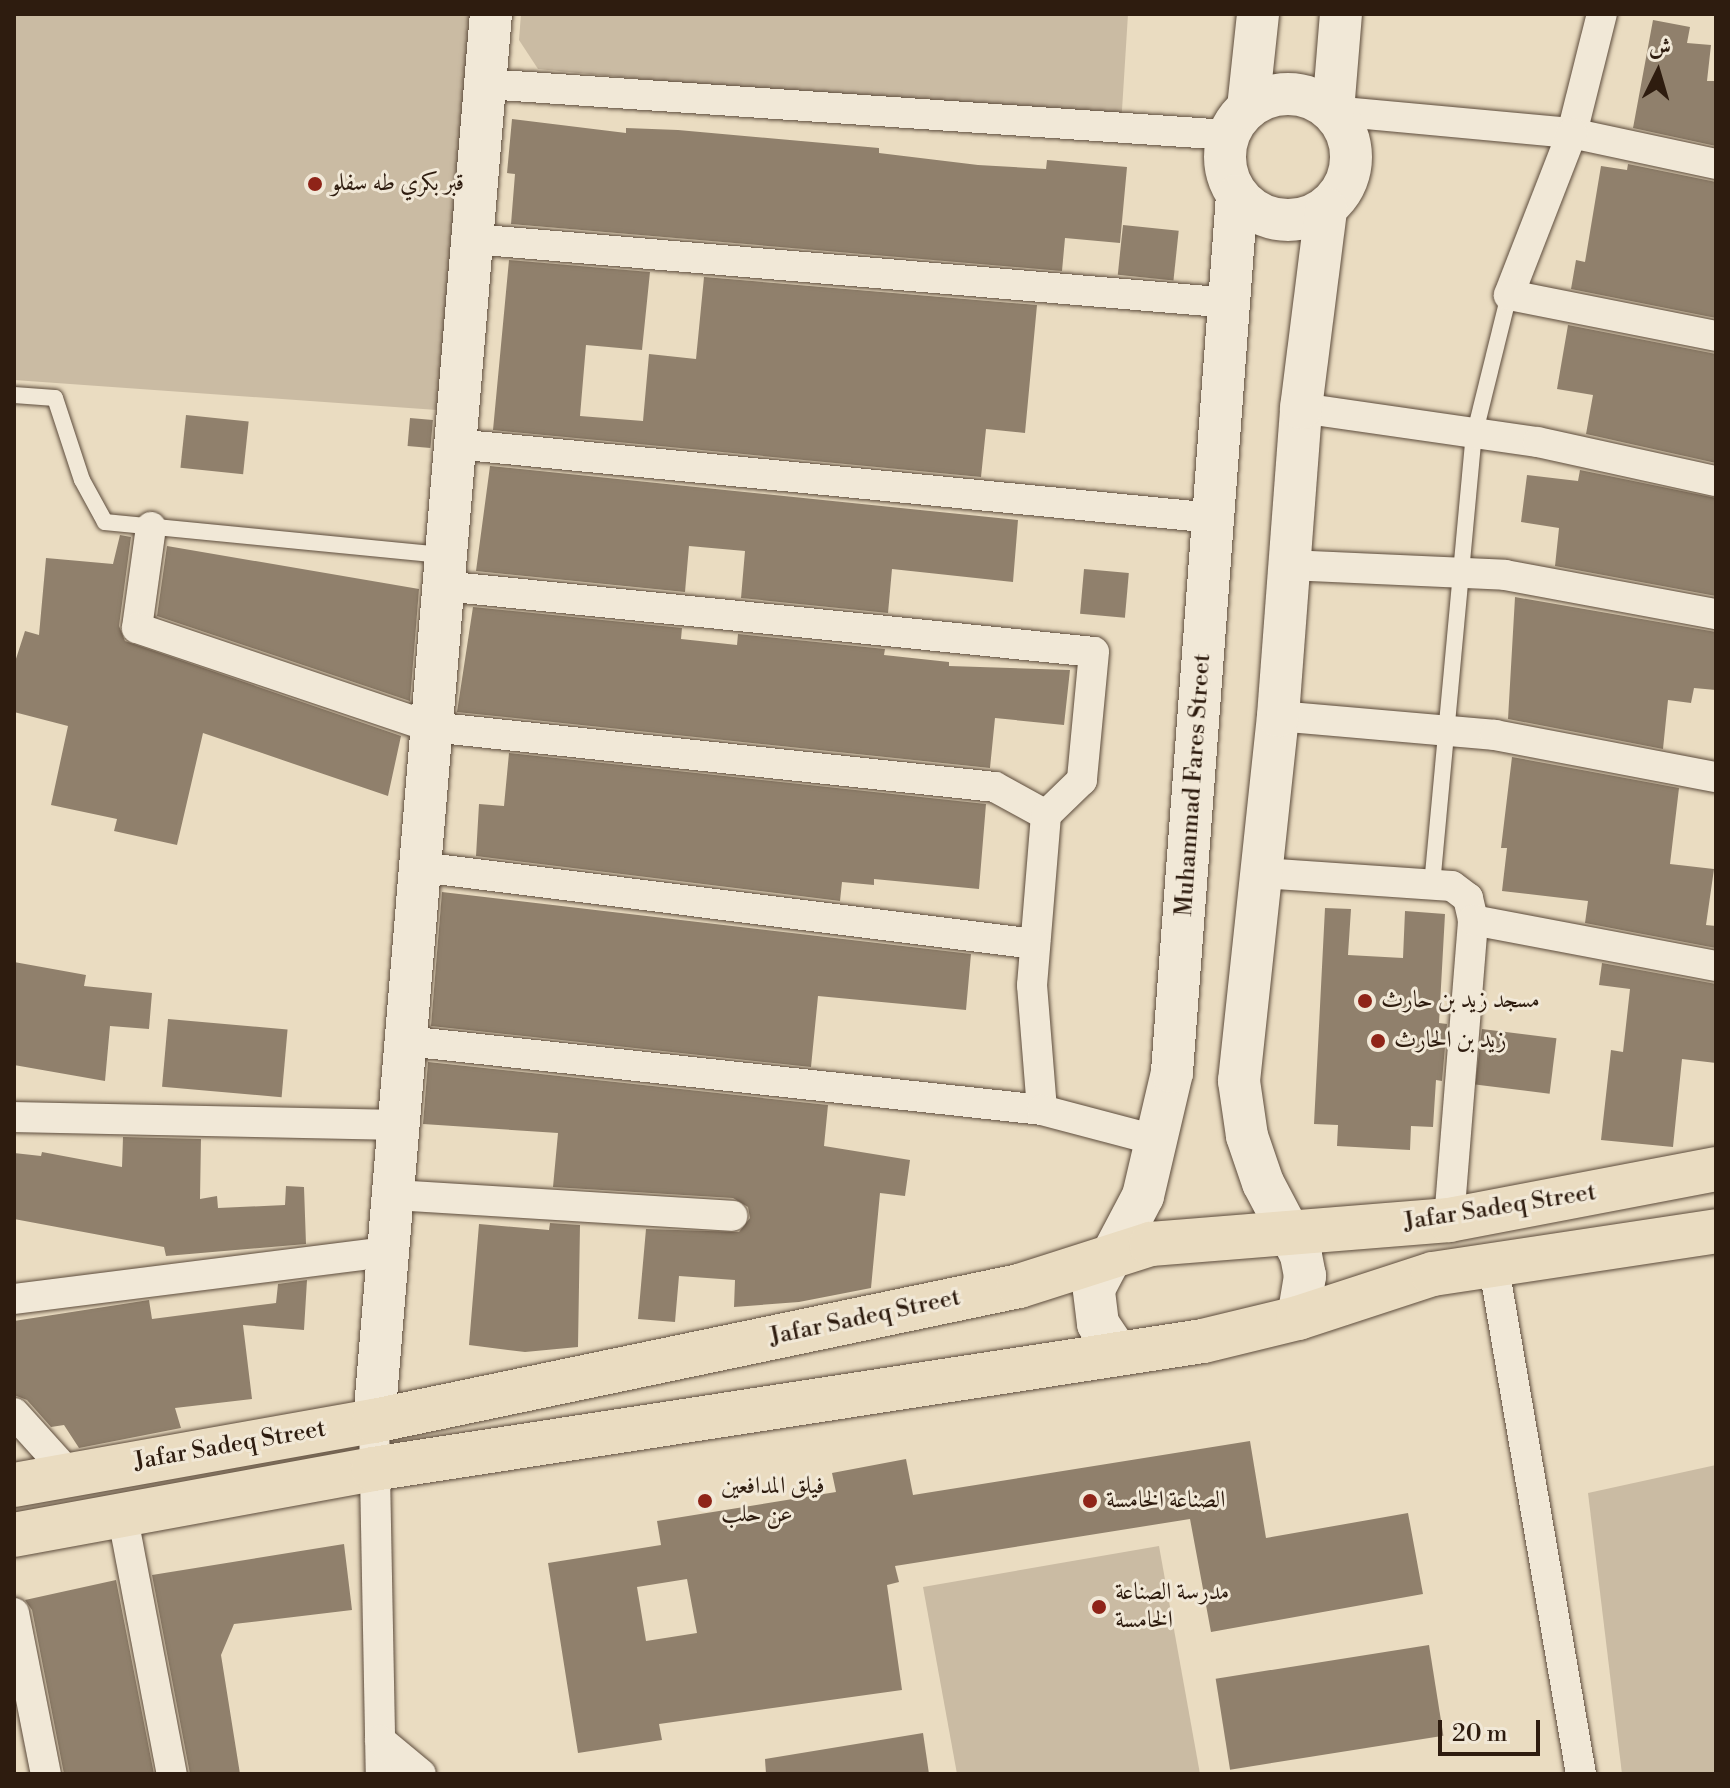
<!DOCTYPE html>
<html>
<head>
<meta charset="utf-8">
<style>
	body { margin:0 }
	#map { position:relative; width:1730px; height:1788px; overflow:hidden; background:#eadcc1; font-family:"Libre Bodoni",Amiri,serif }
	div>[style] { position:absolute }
	.green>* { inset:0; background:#cabba3 }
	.building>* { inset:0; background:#90806c; transform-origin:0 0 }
	.roads { filter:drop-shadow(0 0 2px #5d4c3c) drop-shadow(0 0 2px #5d4c3c) }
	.lane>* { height:16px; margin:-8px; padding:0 8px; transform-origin:8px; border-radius:8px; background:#f1e8d7 }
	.street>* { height:30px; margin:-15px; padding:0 15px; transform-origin:15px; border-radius:15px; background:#f1e8d7 }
	.secondary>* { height:42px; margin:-21px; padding:0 21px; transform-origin:21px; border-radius:21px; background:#f1e8d7 }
	.secondary>.ring { margin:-21px; padding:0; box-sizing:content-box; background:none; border:42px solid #f1e8d7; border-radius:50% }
	.primary>* { height:44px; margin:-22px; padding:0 22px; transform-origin:22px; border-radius:22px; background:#eadcc1 }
	.dots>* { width:22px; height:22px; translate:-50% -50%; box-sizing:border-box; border:4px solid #f1e8d7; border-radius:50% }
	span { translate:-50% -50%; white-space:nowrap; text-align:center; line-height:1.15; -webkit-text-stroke:6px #f1e8d7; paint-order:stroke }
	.poi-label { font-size:24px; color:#2e1c0f }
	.left { translate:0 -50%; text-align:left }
	.street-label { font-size:24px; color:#2e1c0f }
	.frame { position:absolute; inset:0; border:16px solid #2e1c0f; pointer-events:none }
	.north { position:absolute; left:1618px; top:32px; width:80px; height:80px; -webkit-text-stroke:6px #f1e8d7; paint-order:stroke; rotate:5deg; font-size:22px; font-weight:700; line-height:32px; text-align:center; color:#2e1c0f }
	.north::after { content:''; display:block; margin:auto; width:28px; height:36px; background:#2e1c0f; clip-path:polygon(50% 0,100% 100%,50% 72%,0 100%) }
	.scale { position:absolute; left:1438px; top:1720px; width:102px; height:36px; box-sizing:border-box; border:4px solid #2e1c0f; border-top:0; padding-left:10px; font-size:24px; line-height:28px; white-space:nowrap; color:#2e1c0f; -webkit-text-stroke:6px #f1e8d7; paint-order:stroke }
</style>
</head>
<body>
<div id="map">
	<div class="green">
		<div style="clip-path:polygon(14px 14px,471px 14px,437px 410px,14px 380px)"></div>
		<div style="clip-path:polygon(521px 14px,1128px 14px,1121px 126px,538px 69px,519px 40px)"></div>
		<div style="clip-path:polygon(1716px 1465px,1716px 1774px,1622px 1774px,1588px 1493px)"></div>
		<div style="clip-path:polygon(1159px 1546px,1200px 1774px,957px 1774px,923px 1587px)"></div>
	</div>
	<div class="building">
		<div style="clip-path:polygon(1653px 20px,1690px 27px,1687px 43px,1711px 45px,1707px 81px,1716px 81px,1716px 146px,1633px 128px)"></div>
		<div style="clip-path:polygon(512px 119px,626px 133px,626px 128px,678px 130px,879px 148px,879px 153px,978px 165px,1046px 169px,1047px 160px,1127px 167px,1120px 243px,1065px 238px,1062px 271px,511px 224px,515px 174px,507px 173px)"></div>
		<div style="clip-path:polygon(1628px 164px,1716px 182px,1716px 318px,1571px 289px,1576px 260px,1585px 262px,1601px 166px,1627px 170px)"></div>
		<div style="left:1123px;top:225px;width:56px;height:50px;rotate:6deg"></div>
		<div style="clip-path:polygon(509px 260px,650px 272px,642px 350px,586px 345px,580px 416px,643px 421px,649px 354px,696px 359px,704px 277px,1037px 305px,1025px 433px,986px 429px,981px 477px,493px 430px)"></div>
		<div style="clip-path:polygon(1568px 325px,1716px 354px,1716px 463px,1586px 434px,1593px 395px,1557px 389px)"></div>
		<div style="left:186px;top:415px;width:63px;height:53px;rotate:6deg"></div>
		<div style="left:410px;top:418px;width:23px;height:28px;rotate:5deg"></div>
		<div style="clip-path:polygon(490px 466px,1018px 520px,1013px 582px,892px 569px,888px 613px,741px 598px,745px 551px,689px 546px,685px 592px,476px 571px)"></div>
		<div style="clip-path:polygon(1580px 470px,1716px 498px,1716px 596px,1555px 566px,1559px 528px,1521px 522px,1527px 475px,1578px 481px)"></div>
		<div style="clip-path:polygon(120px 535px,131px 537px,119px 626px,125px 641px,401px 736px,388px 796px,203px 733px,177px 845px,114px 831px,117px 819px,51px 805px,68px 726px,14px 712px,14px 665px,25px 631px,39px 635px,46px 558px,113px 564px)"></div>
		<div style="clip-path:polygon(167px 546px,419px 589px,410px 701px,157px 616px)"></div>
		<div style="left:1084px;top:569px;width:45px;height:45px;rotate:5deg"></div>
		<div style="clip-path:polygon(1515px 597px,1716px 632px,1716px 690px,1694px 688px,1691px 703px,1668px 700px,1663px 749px,1508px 719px)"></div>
		<div style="clip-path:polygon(473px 607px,682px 628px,681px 639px,737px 645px,738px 634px,885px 649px,884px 655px,949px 662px,949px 666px,1070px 670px,1064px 725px,995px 718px,990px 768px,457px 712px)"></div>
		<div style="clip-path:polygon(509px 753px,986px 804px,979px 889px,874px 879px,874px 885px,842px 882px,840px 901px,476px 856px,479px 804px,504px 806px)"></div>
		<div style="clip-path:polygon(1512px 757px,1679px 788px,1670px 864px,1714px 869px,1706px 925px,1716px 926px,1716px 948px,1585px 923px,1588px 901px,1502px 891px,1507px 848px,1501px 848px)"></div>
		<div style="clip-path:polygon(442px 892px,971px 954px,966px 1010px,818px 996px,811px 1067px,431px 1026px)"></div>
		<div style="clip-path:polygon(1325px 908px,1351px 909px,1348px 955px,1403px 958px,1405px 911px,1445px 914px,1439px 1023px,1447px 1024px,1442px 1081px,1436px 1080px,1433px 1127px,1411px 1126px,1410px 1150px,1337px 1146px,1338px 1125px,1314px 1124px)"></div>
		<div style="clip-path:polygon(14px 962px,86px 975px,84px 986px,152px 993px,149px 1029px,110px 1026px,105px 1081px,14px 1065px)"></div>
		<div style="clip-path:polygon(1602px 963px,1716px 984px,1716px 1063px,1682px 1059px,1673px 1147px,1601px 1140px,1611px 1050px,1623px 1052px,1630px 989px,1599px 985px)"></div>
		<div style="left:168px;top:1019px;width:120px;height:68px;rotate:5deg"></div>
		<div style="left:1482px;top:1029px;width:75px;height:56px;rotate:7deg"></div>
		<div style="clip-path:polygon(428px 1062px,828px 1105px,824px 1146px,910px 1160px,905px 1196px,880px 1193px,871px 1288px,799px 1302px,734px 1307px,735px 1280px,679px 1276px,675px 1322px,638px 1319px,646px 1229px,739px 1232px,750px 1218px,748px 1207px,733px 1198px,553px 1187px,558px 1133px,423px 1124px)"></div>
		<div style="clip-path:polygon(123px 1137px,201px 1139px,200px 1199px,217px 1196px,218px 1208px,285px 1205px,286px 1186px,304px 1187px,306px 1244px,166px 1256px,164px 1247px,14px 1219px,14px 1153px,41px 1156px,42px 1152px,122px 1167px)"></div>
		<div style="clip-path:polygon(550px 1223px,580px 1225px,578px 1347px,525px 1352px,469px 1345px,479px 1224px,549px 1230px)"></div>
		<div style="clip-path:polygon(307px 1280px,304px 1330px,243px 1325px,252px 1399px,175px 1408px,181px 1428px,79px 1448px,64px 1425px,51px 1427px,27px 1400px,14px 1395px,14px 1321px,149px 1300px,152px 1319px,276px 1303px,278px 1284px)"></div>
		<div style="clip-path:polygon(evenodd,1250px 1441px,1266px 1538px,1408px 1513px,1423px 1594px,1211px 1632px,1190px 1519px,895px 1566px,899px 1582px,887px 1585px,902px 1690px,659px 1724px,662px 1740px,578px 1753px,548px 1563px,661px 1545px,657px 1521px,836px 1492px,832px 1473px,906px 1459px,913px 1495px,1250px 1441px,687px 1579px,697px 1633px,646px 1641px,637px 1587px,687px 1579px)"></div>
		<div style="clip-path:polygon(344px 1544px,352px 1610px,234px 1624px,221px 1655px,240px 1774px,190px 1774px,152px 1575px)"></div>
		<div style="clip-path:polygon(116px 1580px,154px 1774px,64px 1774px,32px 1610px,25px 1600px)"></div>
		<div style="left:1429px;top:1645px;width:92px;height:216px;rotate:81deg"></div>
		<div style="clip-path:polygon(923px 1733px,929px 1774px,766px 1774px,765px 1759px)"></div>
	</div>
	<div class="roads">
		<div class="lane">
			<div style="left:14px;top:395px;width:41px;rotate:4.2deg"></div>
			<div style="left:55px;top:398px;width:86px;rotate:71.8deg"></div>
			<div style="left:82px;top:480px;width:48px;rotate:61.3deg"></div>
			<div style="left:105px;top:522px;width:341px;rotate:5.6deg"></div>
			<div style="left:1432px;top:885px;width:451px;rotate:-84.7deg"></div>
			<div style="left:1474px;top:436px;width:145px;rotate:-76.1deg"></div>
		</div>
		<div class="street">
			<div style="left:485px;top:84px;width:745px;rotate:3.93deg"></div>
			<div style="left:1333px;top:111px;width:240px;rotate:5.3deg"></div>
			<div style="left:1572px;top:133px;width:123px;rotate:-75.9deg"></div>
			<div style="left:1716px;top:164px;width:147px;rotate:-167.9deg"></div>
			<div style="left:1572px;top:133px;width:174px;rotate:111.3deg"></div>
			<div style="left:1509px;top:295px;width:211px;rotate:11.2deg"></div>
			<div style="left:472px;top:239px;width:762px;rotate:4.82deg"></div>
			<div style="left:1301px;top:408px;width:239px;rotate:8.2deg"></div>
			<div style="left:1538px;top:442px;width:182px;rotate:12.4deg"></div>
			<div style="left:455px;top:444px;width:763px;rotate:5.57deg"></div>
			<div style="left:151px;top:527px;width:102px;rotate:97.9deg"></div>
			<div style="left:137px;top:628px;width:310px;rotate:18.6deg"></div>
			<div style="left:431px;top:727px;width:567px;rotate:6.07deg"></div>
			<div style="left:995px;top:787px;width:58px;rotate:28.8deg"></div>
			<div style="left:1046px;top:815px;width:171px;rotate:94.7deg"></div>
			<div style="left:1032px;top:985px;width:125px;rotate:85.4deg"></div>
			<div style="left:1288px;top:565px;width:217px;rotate:2.6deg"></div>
			<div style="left:1505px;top:575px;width:215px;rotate:10.5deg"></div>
			<div style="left:443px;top:586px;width:654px;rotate:5.79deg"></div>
			<div style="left:1094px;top:652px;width:129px;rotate:95.4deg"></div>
			<div style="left:1082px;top:780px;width:50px;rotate:135.8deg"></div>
			<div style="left:1278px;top:716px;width:218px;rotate:5deg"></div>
			<div style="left:1495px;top:735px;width:225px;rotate:10.8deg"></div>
			<div style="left:420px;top:867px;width:620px;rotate:7.14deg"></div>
			<div style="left:1262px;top:873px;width:190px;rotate:3.9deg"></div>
			<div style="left:1452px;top:886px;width:20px;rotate:37deg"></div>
			<div style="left:1468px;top:898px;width:23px;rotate:77deg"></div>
			<div style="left:406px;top:1041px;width:640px;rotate:6.19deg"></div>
			<div style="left:1042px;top:1110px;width:121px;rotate:14.8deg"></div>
			<div style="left:14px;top:1117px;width:384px;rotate:1.2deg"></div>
			<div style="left:393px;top:1195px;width:340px;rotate:3.5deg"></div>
			<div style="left:1449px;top:1220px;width:301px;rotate:-85.4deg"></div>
			<div style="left:1473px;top:920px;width:247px;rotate:10.7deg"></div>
			<div style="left:1493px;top:1262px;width:520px;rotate:80.25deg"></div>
			<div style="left:14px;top:1299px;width:377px;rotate:-7.2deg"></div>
			<div style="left:14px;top:1413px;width:84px;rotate:47.9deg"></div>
			<div style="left:374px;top:1421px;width:353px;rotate:88.9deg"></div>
			<div style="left:122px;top:1513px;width:266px;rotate:79.2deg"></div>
			<div style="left:14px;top:1613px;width:164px;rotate:78.8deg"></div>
			<div style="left:380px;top:1740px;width:53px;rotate:39.7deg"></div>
		</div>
		<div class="secondary">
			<div class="ring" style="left:1225px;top:94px;width:84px;height:84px"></div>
			<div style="left:1248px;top:108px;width:95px;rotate:-83.9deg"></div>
			<div style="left:1333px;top:111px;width:97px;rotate:-85.3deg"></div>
			<div style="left:1298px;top:1318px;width:43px;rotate:-80.5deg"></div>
			<div style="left:1305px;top:1276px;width:21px;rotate:-101deg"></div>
			<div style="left:1301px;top:1255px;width:81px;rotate:-117.8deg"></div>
			<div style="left:1263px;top:1183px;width:50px;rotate:-108.8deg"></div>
			<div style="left:1247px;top:1136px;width:56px;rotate:-98.3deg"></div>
			<div style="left:1239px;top:1081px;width:367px;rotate:-83.9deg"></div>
			<div style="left:1278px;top:716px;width:309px;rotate:-85.7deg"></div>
			<div style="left:1301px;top:408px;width:201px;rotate:-82.8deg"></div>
			<div style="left:1117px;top:1352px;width:34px;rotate:-124deg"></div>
			<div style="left:1098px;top:1324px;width:35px;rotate:-97deg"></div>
			<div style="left:1094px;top:1289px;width:105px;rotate:-62.2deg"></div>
			<div style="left:1143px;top:1196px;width:127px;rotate:-76.8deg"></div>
			<div style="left:1172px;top:1072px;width:879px;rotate:-85.76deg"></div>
			<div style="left:374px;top:1421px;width:1412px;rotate:-85.25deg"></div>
		</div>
		<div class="primary">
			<div style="left:14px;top:1485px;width:366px;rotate:-10.1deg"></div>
			<div style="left:374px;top:1421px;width:659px;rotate:-11.82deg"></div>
			<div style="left:1019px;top:1286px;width:139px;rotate:-17.7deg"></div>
			<div style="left:1151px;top:1244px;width:299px;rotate:-4.6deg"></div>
			<div style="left:1449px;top:1220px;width:272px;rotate:-10.8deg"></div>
			<div style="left:14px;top:1535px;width:365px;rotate:-10.4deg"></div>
			<div style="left:373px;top:1469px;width:840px;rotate:-8.77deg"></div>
			<div style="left:1203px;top:1341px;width:98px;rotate:-13.6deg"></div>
			<div style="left:1298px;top:1318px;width:142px;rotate:-18.1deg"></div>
			<div style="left:1433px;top:1274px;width:286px;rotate:-8.6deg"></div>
		</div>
	</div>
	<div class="dots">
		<div style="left:315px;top:184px;background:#8f2418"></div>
		<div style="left:1365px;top:1001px;background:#8f2418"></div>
		<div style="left:1378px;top:1041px;background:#8f2418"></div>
		<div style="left:705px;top:1501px;background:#8f2418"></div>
		<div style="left:1090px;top:1501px;background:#8f2418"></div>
		<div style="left:1099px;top:1607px;background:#8f2418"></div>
	</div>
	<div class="poi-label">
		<span class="left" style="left:331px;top:184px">قبر بكري طه سفلو</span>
		<span class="left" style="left:1381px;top:1001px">مسجد زيد بن حارث</span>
		<span class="left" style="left:1394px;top:1041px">زيد بن الحارث</span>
		<span class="left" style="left:721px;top:1501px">فيلق المدافعين<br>عن حلب</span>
		<span class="left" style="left:1106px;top:1501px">الصناعة الخامسة</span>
		<span class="left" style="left:1115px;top:1607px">مدرسة الصناعة<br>الخامسة</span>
	</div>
	<div class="street-label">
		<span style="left:1194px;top:785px;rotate:-86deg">Muhammad Fares Street</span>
		<span style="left:1500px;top:1208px;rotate:-9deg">Jafar Sadeq Street</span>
		<span style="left:865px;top:1318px;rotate:-12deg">Jafar Sadeq Street</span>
		<span style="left:230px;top:1446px;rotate:-10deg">Jafar Sadeq Street</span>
	</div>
	<div class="frame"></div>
	<div class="north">ش</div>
	<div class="scale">20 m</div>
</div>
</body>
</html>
